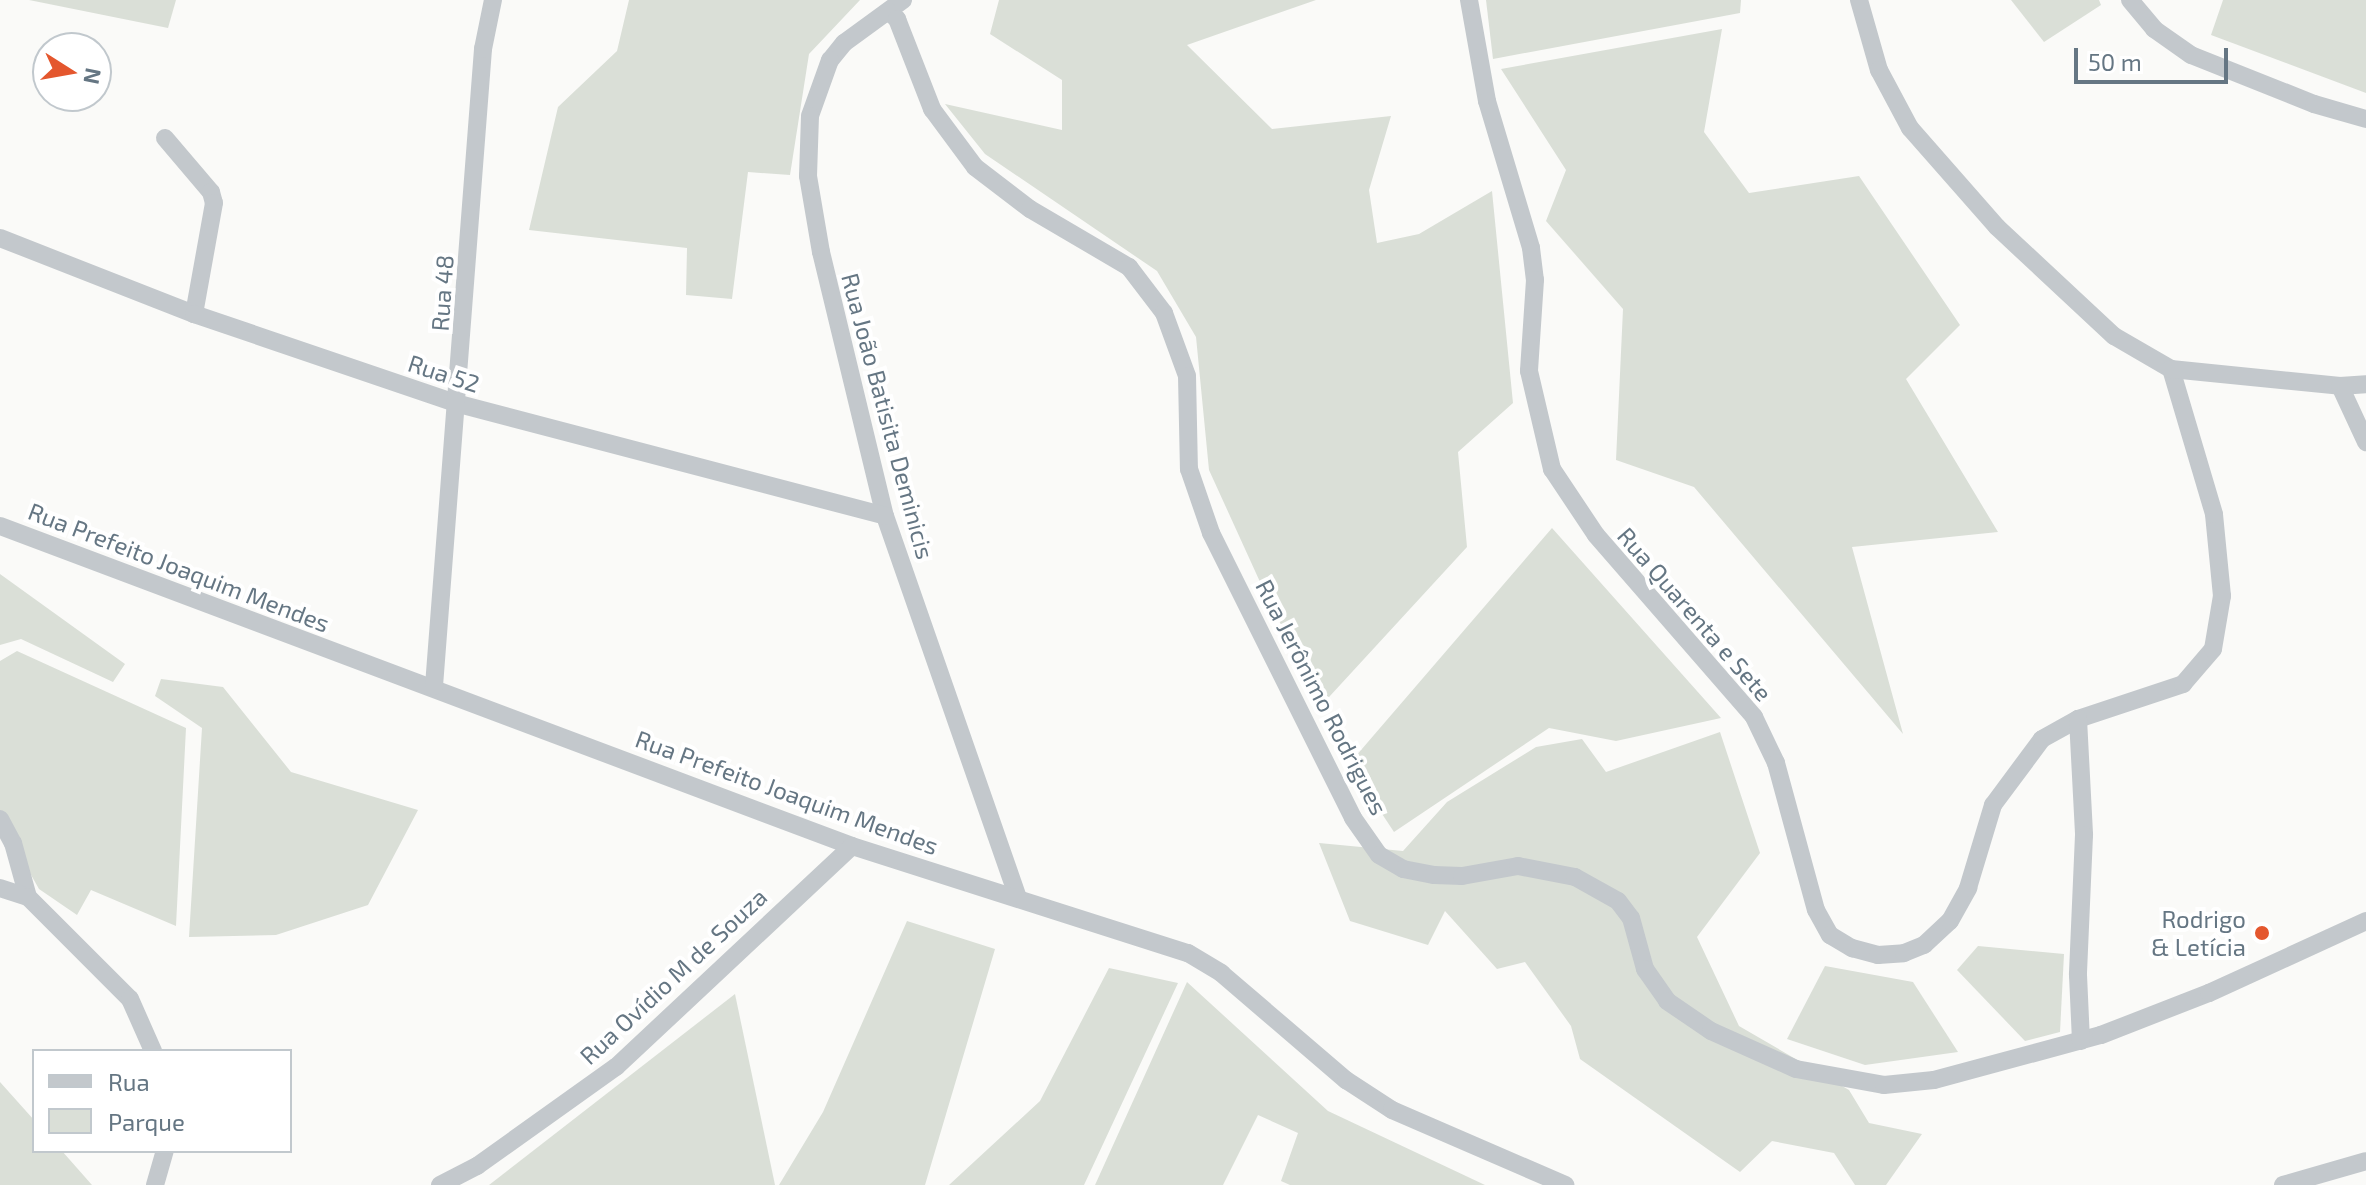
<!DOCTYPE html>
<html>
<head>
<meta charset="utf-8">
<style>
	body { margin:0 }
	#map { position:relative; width:2366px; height:1185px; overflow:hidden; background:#fafaf8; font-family:"Exo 2",sans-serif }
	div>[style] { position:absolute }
	.green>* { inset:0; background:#dadfd7 }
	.street>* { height:18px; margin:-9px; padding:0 9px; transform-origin:9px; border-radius:9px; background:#c3c8cc }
	.dots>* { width:22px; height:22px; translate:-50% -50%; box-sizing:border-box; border:4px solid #fff; border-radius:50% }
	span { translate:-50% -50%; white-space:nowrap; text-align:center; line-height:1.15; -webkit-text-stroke:8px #fff; paint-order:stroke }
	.street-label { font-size:24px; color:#657683 }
	.poi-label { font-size:24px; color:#657683 }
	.right { translate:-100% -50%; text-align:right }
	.legend { position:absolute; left:32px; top:1049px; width:260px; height:104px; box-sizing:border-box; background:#fff; border:2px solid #c1c8cd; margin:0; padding:10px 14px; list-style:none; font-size:24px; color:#657683 }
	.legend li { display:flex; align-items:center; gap:16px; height:40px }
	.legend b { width:40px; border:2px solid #c1c8cd }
	.north { position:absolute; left:32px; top:32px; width:80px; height:80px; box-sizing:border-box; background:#fff; border:2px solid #c1c8cd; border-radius:50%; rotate:101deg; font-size:22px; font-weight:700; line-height:32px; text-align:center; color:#657683 }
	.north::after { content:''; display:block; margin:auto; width:28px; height:36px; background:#e4572e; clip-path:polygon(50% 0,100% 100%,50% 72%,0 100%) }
	.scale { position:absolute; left:2074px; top:48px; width:154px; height:36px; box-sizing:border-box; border:4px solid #657683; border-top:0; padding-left:10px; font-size:24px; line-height:28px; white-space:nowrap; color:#657683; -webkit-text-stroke:6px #fff; paint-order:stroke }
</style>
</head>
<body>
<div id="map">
	<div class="green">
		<div style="clip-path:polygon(29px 0,176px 0,168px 28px)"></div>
		<div style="clip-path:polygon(629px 0,860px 0,809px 54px,790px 175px,748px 172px,732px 299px,686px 295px,687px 248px,529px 230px,558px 107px,617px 51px)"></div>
		<div style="clip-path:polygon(999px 0,1316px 0,1187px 45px,1272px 129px,1391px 116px,1369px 190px,1377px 243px,1419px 234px,1492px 191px,1513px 403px,1458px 452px,1467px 547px,1318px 709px,1209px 470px,1196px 337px,1157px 271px,985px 154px,945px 104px,1062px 130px,1062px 80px,990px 34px)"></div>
		<div style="clip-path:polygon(1486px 0,1741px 0,1740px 13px,1493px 59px)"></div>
		<div style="clip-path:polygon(2011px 0,2099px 0,2101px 5px,2044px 42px)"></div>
		<div style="clip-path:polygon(2223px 0,2366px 0,2366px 93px,2211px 35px)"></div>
		<div style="clip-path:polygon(1722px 29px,1704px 132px,1749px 193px,1859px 176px,1960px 325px,1906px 379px,1998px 532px,1852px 547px,1903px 734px,1694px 487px,1616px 460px,1623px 309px,1546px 221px,1566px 170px,1501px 69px)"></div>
		<div style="clip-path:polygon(1552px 528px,1721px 718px,1616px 741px,1549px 728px,1394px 832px,1349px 764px)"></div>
		<div style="clip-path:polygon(0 574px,125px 664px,113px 682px,21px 639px,0 645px)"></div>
		<div style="clip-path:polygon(17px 651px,186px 728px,176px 926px,91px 890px,77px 915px,39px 889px,0 820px,0 661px)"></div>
		<div style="clip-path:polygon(161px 679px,223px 687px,291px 772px,418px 810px,368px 905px,276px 935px,189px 937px,202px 728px,155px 696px)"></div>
		<div style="clip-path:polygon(1720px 732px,1760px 853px,1697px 937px,1739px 1026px,1849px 1090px,1869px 1123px,1922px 1134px,1886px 1185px,1855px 1185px,1834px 1153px,1772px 1141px,1740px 1172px,1580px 1059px,1571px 1026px,1525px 962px,1497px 969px,1445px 911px,1428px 945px,1350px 921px,1319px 843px,1403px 851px,1447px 802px,1536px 747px,1582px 739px,1606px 772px)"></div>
		<div style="clip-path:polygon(907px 921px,995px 949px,925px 1185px,779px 1185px,823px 1112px)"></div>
		<div style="clip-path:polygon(1978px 946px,2064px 954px,2060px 1032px,2025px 1041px,1957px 970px)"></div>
		<div style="clip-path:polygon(1825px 966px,1913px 982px,1958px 1052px,1865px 1065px,1787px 1039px)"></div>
		<div style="clip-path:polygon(1109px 968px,1178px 983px,1084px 1185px,949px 1185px,1040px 1101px)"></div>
		<div style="clip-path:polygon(1187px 982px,1328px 1111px,1485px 1185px,1290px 1185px,1281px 1181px,1298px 1133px,1258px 1115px,1223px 1185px,1095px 1185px)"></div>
		<div style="clip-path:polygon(735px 994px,775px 1185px,489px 1185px)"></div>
		<div style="clip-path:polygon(0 1082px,34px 1120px,34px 1151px,62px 1151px,92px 1185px,0 1185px)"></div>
	</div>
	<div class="street">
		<div style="left:903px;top:0;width:73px;rotate:143.9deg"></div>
		<div style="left:844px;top:43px;width:22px;rotate:129deg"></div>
		<div style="left:830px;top:60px;width:59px;rotate:109.7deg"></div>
		<div style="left:810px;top:116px;width:60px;rotate:91.9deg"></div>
		<div style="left:808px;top:176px;width:77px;rotate:80.3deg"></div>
		<div style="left:821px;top:252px;width:272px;rotate:76.4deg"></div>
		<div style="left:885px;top:516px;width:402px;rotate:70.8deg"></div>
		<div style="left:1469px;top:0;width:103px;rotate:79.9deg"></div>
		<div style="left:1487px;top:101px;width:153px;rotate:73.3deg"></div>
		<div style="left:1531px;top:248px;width:32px;rotate:83deg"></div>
		<div style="left:1535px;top:280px;width:91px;rotate:93.8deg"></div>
		<div style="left:1529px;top:371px;width:101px;rotate:76.8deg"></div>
		<div style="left:1552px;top:469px;width:79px;rotate:56.3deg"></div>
		<div style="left:1596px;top:535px;width:241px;rotate:49deg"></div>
		<div style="left:1754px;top:717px;width:51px;rotate:64.4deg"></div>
		<div style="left:1776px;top:763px;width:152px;rotate:74.8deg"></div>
		<div style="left:1816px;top:910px;width:29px;rotate:61deg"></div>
		<div style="left:1830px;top:935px;width:26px;rotate:31deg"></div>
		<div style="left:1852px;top:948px;width:27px;rotate:15deg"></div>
		<div style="left:1878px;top:955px;width:26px;rotate:-4deg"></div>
		<div style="left:1904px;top:953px;width:22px;rotate:-22deg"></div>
		<div style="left:1924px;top:945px;width:35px;rotate:-43deg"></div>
		<div style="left:1950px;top:921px;width:38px;rotate:-61deg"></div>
		<div style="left:1968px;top:888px;width:87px;rotate:-73.2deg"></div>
		<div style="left:1993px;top:805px;width:82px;rotate:-53.4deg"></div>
		<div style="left:2042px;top:739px;width:41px;rotate:-29.1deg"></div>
		<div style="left:2078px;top:719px;width:111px;rotate:-18.4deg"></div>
		<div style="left:2183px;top:684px;width:46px;rotate:-49.4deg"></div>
		<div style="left:2213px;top:649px;width:54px;rotate:-80.4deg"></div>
		<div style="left:2222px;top:596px;width:82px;rotate:-95.6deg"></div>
		<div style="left:2214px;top:514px;width:151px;rotate:-106.5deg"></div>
		<div style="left:1859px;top:0;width:73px;rotate:74.1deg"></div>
		<div style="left:1879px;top:70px;width:66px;rotate:61.9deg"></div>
		<div style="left:1910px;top:128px;width:132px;rotate:48.7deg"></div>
		<div style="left:1997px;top:227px;width:160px;rotate:43deg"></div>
		<div style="left:2114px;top:336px;width:66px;rotate:30.1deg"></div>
		<div style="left:2171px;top:369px;width:170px;rotate:5.7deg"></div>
		<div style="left:2340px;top:386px;width:26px;rotate:-4deg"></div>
		<div style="left:2130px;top:0;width:38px;rotate:50deg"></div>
		<div style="left:2154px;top:29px;width:45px;rotate:35.1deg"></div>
		<div style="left:2191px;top:55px;width:132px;rotate:21.7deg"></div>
		<div style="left:2314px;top:104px;width:54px;rotate:16.1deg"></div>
		<div style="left:889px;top:12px;width:11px;rotate:41deg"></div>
		<div style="left:897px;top:19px;width:97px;rotate:68.7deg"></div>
		<div style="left:932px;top:109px;width:72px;rotate:53.4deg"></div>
		<div style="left:975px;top:167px;width:69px;rotate:37.4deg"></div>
		<div style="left:1030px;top:209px;width:115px;rotate:30.4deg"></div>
		<div style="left:1129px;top:267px;width:58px;rotate:52.7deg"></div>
		<div style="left:1164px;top:313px;width:67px;rotate:69.9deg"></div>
		<div style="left:1187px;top:376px;width:93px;rotate:88.8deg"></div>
		<div style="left:1189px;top:469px;width:68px;rotate:71deg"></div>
		<div style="left:1211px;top:533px;width:318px;rotate:63.5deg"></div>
		<div style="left:1353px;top:818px;width:45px;rotate:54.9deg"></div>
		<div style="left:1379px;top:855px;width:28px;rotate:30deg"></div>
		<div style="left:1403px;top:869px;width:32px;rotate:11deg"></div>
		<div style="left:1434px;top:875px;width:28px;rotate:2deg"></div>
		<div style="left:1462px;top:876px;width:57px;rotate:-10.1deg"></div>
		<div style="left:1518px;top:866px;width:58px;rotate:10.9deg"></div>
		<div style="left:1575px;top:877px;width:49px;rotate:29.2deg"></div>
		<div style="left:1618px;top:901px;width:21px;rotate:53deg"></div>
		<div style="left:1631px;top:918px;width:53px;rotate:74.6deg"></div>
		<div style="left:1645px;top:969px;width:39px;rotate:55deg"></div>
		<div style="left:1667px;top:1001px;width:53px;rotate:34.3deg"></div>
		<div style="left:1711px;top:1031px;width:93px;rotate:24.1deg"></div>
		<div style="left:1796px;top:1069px;width:89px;rotate:10.3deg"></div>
		<div style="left:1884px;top:1085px;width:50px;rotate:-5.7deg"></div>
		<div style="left:1934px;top:1080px;width:173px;rotate:-15.1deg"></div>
		<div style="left:2101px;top:1035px;width:116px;rotate:-21.3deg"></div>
		<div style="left:2209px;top:993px;width:173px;rotate:-24.6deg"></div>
		<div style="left:165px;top:138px;width:71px;rotate:49.6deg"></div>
		<div style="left:211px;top:192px;width:11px;rotate:75deg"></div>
		<div style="left:214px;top:203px;width:113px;rotate:100.2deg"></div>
		<div style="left:0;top:238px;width:208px;rotate:21.4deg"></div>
		<div style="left:194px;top:314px;width:280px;rotate:18.8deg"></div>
		<div style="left:459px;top:404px;width:440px;rotate:14.7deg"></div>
		<div style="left:2340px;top:386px;width:62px;rotate:65.1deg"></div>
		<div style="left:0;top:526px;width:910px;rotate:20.59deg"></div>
		<div style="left:852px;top:846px;width:353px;rotate:17.7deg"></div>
		<div style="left:1188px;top:953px;width:39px;rotate:31deg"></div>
		<div style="left:1221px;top:973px;width:165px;rotate:40.6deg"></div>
		<div style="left:1346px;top:1080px;width:55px;rotate:33.1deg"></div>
		<div style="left:1392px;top:1110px;width:189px;rotate:23.4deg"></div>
		<div style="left:434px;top:686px;width:639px;rotate:-85.6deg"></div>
		<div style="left:483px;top:49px;width:50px;rotate:-78.5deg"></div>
		<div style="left:2078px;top:719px;width:116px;rotate:87deg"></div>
		<div style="left:2084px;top:835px;width:140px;rotate:92.5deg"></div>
		<div style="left:2078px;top:975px;width:66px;rotate:87.4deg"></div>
		<div style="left:0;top:819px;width:27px;rotate:62deg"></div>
		<div style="left:13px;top:843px;width:56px;rotate:74.5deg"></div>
		<div style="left:0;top:888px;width:29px;rotate:18deg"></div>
		<div style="left:28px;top:897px;width:144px;rotate:45deg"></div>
		<div style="left:130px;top:999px;width:57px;rotate:66.1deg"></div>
		<div style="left:155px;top:1185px;width:35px;rotate:-74deg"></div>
		<div style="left:440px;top:1185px;width:42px;rotate:-27.2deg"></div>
		<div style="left:477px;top:1166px;width:171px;rotate:-35.5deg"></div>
		<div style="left:616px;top:1067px;width:323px;rotate:-43.1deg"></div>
		<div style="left:2283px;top:1185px;width:86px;rotate:-16.1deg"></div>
	</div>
	<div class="dots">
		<div style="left:2262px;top:933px;background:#e4572e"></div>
	</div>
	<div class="street-label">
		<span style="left:442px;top:293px;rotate:-86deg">Rua 48</span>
		<span style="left:444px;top:373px;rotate:18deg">Rua 52</span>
		<span style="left:888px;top:416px;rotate:75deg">Rua João Batisita Deminicis</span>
		<span style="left:179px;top:567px;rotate:21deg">Rua Prefeito Joaquim Mendes</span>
		<span style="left:1695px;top:614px;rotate:49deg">Rua Quarenta e Sete</span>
		<span style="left:1322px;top:697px;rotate:63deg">Rua Jerônimo Rodrigues</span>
		<span style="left:787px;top:792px;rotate:20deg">Rua Prefeito Joaquim Mendes</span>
		<span style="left:673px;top:976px;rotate:-43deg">Rua Ovídio M de Souza</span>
	</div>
	<div class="poi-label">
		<span class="right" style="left:2246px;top:933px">Rodrigo<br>&amp; Letícia</span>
	</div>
	<ul class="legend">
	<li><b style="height:10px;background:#c3c8cc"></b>Rua</li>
	<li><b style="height:22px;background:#dadfd7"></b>Parque</li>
	</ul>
	<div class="north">N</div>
	<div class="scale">50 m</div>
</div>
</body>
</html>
